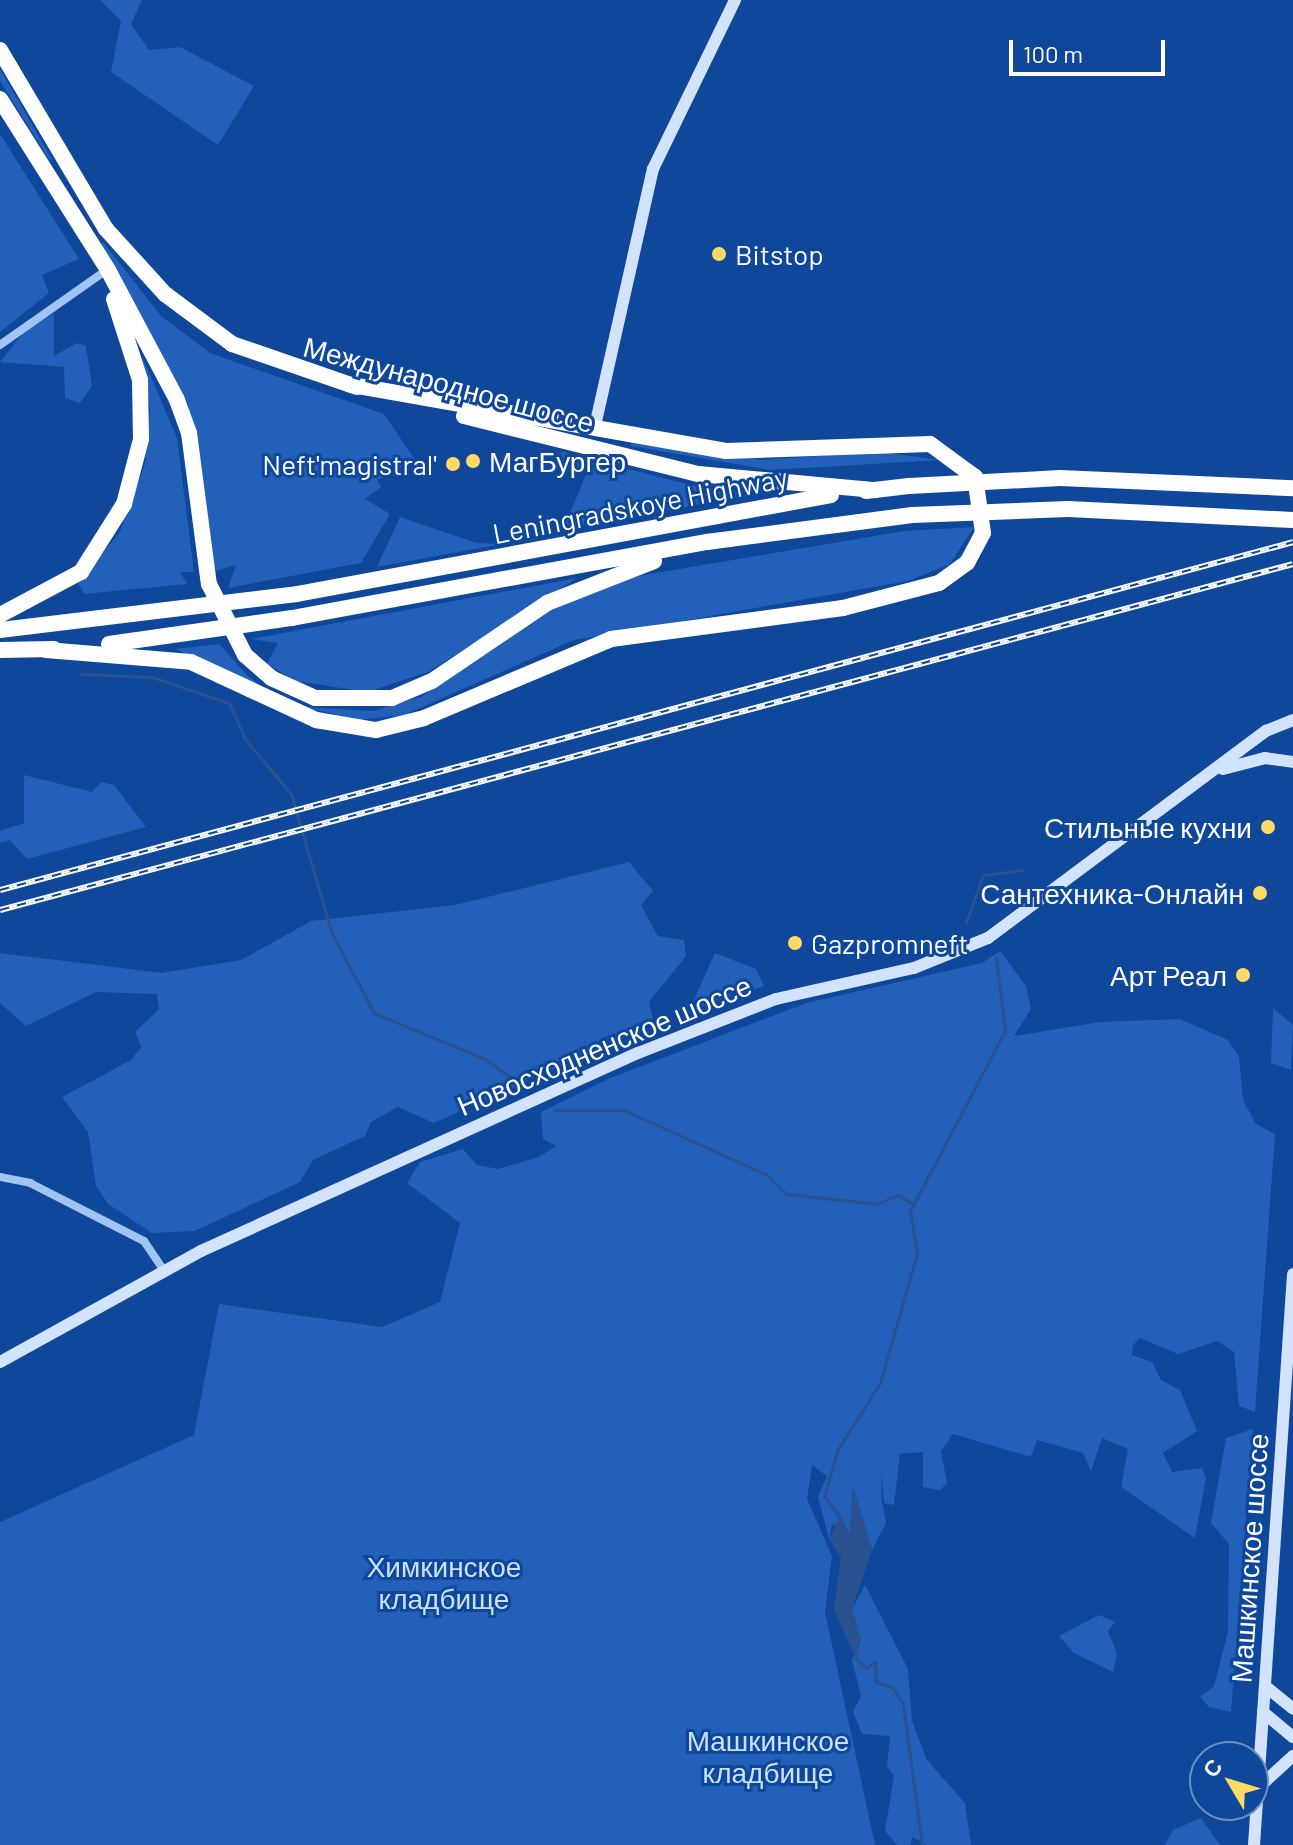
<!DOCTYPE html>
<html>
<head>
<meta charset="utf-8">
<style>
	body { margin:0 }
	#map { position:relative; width:1293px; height:1845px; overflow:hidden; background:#0f479a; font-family:Barlow,sans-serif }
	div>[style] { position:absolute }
	.green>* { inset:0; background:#2260b9 }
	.water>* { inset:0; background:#2a5291 }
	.stream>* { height:3px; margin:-1.5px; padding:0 1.5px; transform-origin:1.5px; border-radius:1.5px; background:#2a5291 }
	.street>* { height:8px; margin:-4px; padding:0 4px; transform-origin:4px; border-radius:4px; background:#a2c4f5 }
	.secondary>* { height:12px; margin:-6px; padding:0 6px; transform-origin:6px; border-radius:6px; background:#d2e3fe }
	.highway>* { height:16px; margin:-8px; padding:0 8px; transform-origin:8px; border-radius:8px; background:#fff }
	.rail>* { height:6px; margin-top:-3px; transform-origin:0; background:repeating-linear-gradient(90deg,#0f479a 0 9px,#fff 0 18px); box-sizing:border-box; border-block:2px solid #fff }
	.highway-bridge>* { height:16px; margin:-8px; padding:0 8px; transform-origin:8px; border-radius:8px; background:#fff }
	.dots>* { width:22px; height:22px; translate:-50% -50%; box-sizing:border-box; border:4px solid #0f479a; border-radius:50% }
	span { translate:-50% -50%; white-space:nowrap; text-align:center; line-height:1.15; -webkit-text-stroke:6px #0f479a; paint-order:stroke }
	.poi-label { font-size:28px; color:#fff }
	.left { translate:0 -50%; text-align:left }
	.right { translate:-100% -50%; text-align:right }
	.street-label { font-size:28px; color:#fff }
	.park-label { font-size:28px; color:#cbe0fe }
	.north { position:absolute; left:1189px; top:1741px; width:80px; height:80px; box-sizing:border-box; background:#0f479a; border:2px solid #6f91c2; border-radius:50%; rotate:308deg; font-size:22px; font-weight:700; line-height:32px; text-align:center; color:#fff }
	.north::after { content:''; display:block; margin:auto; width:28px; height:36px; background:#ffd966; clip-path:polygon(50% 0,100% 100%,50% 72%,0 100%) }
	.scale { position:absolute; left:1009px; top:40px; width:156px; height:36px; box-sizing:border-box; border:4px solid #fff; border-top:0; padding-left:10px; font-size:24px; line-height:28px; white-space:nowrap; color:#fff; -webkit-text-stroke:6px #0f479a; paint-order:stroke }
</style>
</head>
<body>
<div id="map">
	<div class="green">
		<div style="clip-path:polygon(100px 0,142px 0,131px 24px,149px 50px,180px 47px,254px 86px,218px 145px,111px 72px,121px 21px)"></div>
		<div style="clip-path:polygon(0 69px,52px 159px,50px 161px,0 81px)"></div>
		<div style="clip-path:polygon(0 134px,79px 259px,42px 275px,49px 293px,0 332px)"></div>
		<div style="clip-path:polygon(103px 242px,161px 316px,210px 353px,384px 414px,415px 460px,377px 480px,381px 487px,365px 499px,390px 514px,361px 563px,228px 588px,236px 565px,215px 571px,188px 403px,98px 246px)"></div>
		<div style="clip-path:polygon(54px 313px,54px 356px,77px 343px,86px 346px,92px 386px,80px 403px,65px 398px,64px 367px,0 362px,23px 333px)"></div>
		<div style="clip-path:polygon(142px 356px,177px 438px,194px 572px,180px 572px,187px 584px,84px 594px,78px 583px,120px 532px,145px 464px,150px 409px)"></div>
		<div style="clip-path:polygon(632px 440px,761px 460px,881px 452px,941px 460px,770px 470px,631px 446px)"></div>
		<div style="clip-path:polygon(563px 452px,706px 489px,771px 492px,564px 528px,587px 472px,539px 460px)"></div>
		<div style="clip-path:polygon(400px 517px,477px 543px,502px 544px,377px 567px)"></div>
		<div style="clip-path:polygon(974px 527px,950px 564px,908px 581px,574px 640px,404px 715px,358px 720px,305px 707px,372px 711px,421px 697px,555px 608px,632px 577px,904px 531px)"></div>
		<div style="clip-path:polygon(577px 578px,428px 672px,367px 692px,296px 681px,267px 664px,278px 643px,251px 639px)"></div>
		<div style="clip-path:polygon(219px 644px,248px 676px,264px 688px,175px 649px)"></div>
		<div style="clip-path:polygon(24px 775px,92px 792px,101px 782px,114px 785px,146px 827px,27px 859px,10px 840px,0 843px,0 831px,24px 823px)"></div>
		<div style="clip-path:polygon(629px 862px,653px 891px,641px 905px,658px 936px,684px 940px,686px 956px,649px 1002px,653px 1020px,645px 1028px,434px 1123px,398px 1107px,371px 1122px,365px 1136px,313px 1160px,300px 1182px,195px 1231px,152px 1233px,108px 1204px,96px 1186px,88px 1132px,62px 1097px,131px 1060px,141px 1047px,135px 1032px,159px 1009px,157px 994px,96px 992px,26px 1026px,0 1003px,0 953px,161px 973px,241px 960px,311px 921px,455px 905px)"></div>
		<div style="clip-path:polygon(1000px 951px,1026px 986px,1031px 1009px,1014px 1036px,1100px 1022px,1180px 1019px,1228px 1040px,1239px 1057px,1243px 1100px,1256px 1124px,1275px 1134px,1255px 1412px,1239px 1406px,1234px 1352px,1217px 1341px,1178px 1354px,1140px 1338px,1133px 1345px,1132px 1355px,1152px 1362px,1161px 1380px,1180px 1390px,1197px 1431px,1163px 1453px,1172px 1472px,1202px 1468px,1206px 1478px,1195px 1538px,1121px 1487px,1128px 1449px,1102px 1438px,1091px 1471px,1083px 1453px,1037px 1440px,1031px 1457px,953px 1434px,941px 1451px,947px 1483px,940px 1490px,923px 1487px,923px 1452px,900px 1454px,894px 1505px,884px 1503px,881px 1470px,882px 1502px,886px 1523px,872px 1550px,853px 1487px,850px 1535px,832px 1524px,829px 1539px,818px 1497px,827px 1476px,812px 1465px,807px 1499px,832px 1556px,825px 1612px,875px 1845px,0 1845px,0 1522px,194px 1435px,219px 1304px,382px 1327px,440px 1302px,460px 1223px,407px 1183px,420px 1162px,463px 1149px,477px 1165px,498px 1169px,539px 1157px,556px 1146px,543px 1139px,541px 1112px,608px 1079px,806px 1003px,982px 963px)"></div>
		<div style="clip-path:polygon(715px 953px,756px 969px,764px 986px,689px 1011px)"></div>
		<div style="clip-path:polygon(1273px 1008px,1293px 1025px,1291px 1070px,1271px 1063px)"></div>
		<div style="clip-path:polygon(1253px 1429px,1231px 1712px,1209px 1707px,1200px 1697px,1214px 1686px,1228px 1632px,1229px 1544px,1211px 1523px,1226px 1438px)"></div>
		<div style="clip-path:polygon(865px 1585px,908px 1669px,912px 1721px,927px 1760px,965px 1803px,971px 1845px,927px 1845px,912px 1837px,910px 1845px,897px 1845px,885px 1831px,894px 1776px,887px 1766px,890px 1736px,862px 1734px,853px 1712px,861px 1696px,852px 1660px,861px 1640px,852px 1609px)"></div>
		<div style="clip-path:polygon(1099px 1615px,1115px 1622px,1108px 1631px,1117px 1653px,1113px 1672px,1074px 1653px,1059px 1636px)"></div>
		<div style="clip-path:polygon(1201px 1818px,1220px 1845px,1165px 1845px,1173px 1830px)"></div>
	</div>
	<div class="water">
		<div style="clip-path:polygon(853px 1486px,872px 1550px,852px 1609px,861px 1640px,856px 1660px,834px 1609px,841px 1557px,829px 1539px,840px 1515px,850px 1534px)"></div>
	</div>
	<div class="stream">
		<div style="left:81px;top:674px;width:71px;rotate:2.4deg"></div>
		<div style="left:152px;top:677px;width:81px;rotate:18.7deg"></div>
		<div style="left:229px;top:703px;width:39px;rotate:66deg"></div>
		<div style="left:245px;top:739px;width:72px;rotate:50.1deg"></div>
		<div style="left:291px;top:794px;width:146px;rotate:73.7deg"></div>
		<div style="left:332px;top:934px;width:89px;rotate:62deg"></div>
		<div style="left:374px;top:1013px;width:120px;rotate:22.5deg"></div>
		<div style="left:485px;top:1059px;width:47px;rotate:35.4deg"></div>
		<div style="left:966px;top:922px;width:50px;rotate:-70.1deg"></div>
		<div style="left:983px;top:875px;width:40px;rotate:-7.1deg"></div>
		<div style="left:554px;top:1110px;width:70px"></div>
		<div style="left:624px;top:1110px;width:157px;rotate:24.4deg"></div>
		<div style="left:767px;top:1175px;width:28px;rotate:44deg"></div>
		<div style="left:787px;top:1194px;width:91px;rotate:6.3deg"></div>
		<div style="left:877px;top:1204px;width:22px;rotate:-24deg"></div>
		<div style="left:897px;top:1195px;width:19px;rotate:28deg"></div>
		<div style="left:840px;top:1517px;width:26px;rotate:-127deg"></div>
		<div style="left:824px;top:1496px;width:49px;rotate:-73.4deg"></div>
		<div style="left:838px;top:1449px;width:78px;rotate:-57.5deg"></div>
		<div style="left:880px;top:1383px;width:135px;rotate:-74.1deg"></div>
		<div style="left:917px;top:1253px;width:43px;rotate:-99.5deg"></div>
		<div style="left:910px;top:1211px;width:204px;rotate:-62.2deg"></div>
		<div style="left:1005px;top:1031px;width:74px;rotate:-97deg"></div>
		<div style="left:855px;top:1658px;width:15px;rotate:42deg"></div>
		<div style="left:866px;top:1668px;width:11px;rotate:-34deg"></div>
		<div style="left:875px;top:1662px;width:20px;rotate:87deg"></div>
		<div style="left:876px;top:1682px;width:17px;rotate:17deg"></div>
		<div style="left:892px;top:1687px;width:20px;rotate:57deg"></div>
		<div style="left:903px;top:1704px;width:142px;rotate:82.3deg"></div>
	</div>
	<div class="street">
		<div style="left:0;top:345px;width:123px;rotate:-35.1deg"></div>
		<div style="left:0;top:1177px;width:31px;rotate:11deg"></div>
		<div style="left:30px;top:1183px;width:128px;rotate:27deg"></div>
		<div style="left:144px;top:1241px;width:34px;rotate:56deg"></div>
	</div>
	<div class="secondary">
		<div style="left:595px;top:426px;width:263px;rotate:-77.3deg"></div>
		<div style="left:653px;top:169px;width:188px;rotate:-64.1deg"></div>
		<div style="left:1223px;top:769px;width:43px;rotate:-14.7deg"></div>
		<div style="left:1265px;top:758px;width:28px;rotate:8deg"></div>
		<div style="left:0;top:1362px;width:230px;rotate:-28.9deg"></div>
		<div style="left:201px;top:1251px;width:480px;rotate:-24.4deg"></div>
		<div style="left:638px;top:1053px;width:148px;rotate:-21.4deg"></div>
		<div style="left:776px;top:999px;width:141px;rotate:-12.7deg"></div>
		<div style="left:914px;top:968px;width:80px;rotate:-22.1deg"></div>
		<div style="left:988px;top:938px;width:347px;rotate:-36.7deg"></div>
		<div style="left:1266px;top:731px;width:29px;rotate:-22deg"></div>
		<div style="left:1265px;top:1686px;width:36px;rotate:39deg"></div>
		<div style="left:1263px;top:1712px;width:39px;rotate:40deg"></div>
		<div style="left:1260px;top:1786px;width:45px;rotate:-42.3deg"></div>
		<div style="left:1254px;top:1845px;width:572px;rotate:-86.09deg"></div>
	</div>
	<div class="highway">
		<div style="left:0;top:50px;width:208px;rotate:59.4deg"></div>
		<div style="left:106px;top:229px;width:88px;rotate:47.8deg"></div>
		<div style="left:165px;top:294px;width:84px;rotate:36.7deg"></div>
		<div style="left:232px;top:344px;width:132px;rotate:19deg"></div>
		<div style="left:0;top:99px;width:202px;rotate:57.7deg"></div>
		<div style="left:108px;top:270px;width:147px;rotate:62deg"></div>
		<div style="left:177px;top:400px;width:35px;rotate:70deg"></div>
		<div style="left:189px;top:433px;width:152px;rotate:82.5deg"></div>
		<div style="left:464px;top:416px;width:241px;rotate:13.9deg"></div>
		<div style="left:698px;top:474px;width:178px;rotate:5.2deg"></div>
		<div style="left:866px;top:491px;width:43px;rotate:-6.6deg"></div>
		<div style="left:0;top:615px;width:92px;rotate:-28deg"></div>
		<div style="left:81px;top:572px;width:80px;rotate:-57.7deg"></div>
		<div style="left:124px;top:504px;width:67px;rotate:-75.3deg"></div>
		<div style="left:141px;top:439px;width:59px;rotate:-91deg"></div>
		<div style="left:140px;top:380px;width:85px;rotate:-107.8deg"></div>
		<div style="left:0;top:630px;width:299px;rotate:-6.9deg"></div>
		<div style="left:297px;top:594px;width:543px;rotate:-10.5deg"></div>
		<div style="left:109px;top:644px;width:185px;rotate:-8.1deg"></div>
		<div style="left:292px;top:618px;width:422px;rotate:-10.4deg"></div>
		<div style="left:707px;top:542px;width:207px;rotate:-7.5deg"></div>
		<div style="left:0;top:650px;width:54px;rotate:-1.1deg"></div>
		<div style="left:46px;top:650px;width:145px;rotate:4.7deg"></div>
		<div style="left:191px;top:662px;width:138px;rotate:24.9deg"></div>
		<div style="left:316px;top:720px;width:61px;rotate:9.5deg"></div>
		<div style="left:376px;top:730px;width:49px;rotate:-14deg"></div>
		<div style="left:424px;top:718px;width:203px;rotate:-22.9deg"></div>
		<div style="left:611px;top:639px;width:234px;rotate:-7.6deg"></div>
		<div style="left:843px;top:608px;width:99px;rotate:-14.6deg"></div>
		<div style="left:939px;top:583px;width:34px;rotate:-36deg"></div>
		<div style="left:967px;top:563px;width:34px;rotate:-62deg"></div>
		<div style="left:983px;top:533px;width:57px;rotate:-98.1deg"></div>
		<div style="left:975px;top:477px;width:56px;rotate:-143.7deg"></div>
		<div style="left:930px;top:444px;width:204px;rotate:178deg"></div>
		<div style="left:726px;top:451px;width:382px;rotate:-170deg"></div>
		<div style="left:245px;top:655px;width:35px;rotate:41deg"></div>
		<div style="left:271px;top:678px;width:48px;rotate:24.4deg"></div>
		<div style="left:315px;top:698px;width:77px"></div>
		<div style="left:392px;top:698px;width:43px;rotate:-23deg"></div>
		<div style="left:432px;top:681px;width:139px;rotate:-34.1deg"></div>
		<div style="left:547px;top:603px;width:115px;rotate:-21.4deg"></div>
	</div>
	<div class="rail">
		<div style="left:0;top:890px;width:1339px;rotate:-15.06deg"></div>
		<div style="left:0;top:910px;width:1338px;rotate:-14.98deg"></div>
	</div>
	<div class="highway-bridge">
		<div style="left:909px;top:486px;width:151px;rotate:-3deg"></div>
		<div style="left:1060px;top:478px;width:233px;rotate:2.5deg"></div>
		<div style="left:912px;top:515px;width:156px;rotate:-2.2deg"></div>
		<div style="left:1068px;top:509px;width:225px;rotate:2.8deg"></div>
		<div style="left:209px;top:584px;width:80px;rotate:63.1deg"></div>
	</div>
	<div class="dots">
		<div style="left:719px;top:254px;background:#ffd966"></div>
		<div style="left:473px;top:461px;background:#ffd966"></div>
		<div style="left:453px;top:464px;background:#ffd966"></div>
		<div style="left:1268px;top:827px;background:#ffd966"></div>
		<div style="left:1260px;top:893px;background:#ffd966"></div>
		<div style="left:795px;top:943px;background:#ffd966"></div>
		<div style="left:1243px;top:975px;background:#ffd966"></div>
	</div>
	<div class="poi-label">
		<span class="left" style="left:735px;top:254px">Bitstop</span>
		<span class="left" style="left:489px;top:461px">МагБургер</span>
		<span class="right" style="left:437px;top:464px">Neft'magistral'</span>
		<span class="right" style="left:1252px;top:827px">Стильные кухни</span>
		<span class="right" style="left:1244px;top:893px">Сантехника-Онлайн</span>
		<span class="left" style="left:811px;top:943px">Gazpromneft</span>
		<span class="right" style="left:1227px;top:975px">Арт Реал</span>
	</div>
	<div class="street-label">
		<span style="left:449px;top:384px;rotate:15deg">Международное шоссе</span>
		<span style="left:640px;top:505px;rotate:-11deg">Leningradskoye Highway</span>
		<span style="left:604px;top:1045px;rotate:-23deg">Новосходненское шоссе</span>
		<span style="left:1249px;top:1558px;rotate:-86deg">Машкинское шоссе</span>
	</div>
	<div class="park-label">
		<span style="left:444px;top:1582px">Химкинское<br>кладбище</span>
		<span style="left:768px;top:1756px">Машкинское<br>кладбище</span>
	</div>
	<div class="north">С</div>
	<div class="scale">100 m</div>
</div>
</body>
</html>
